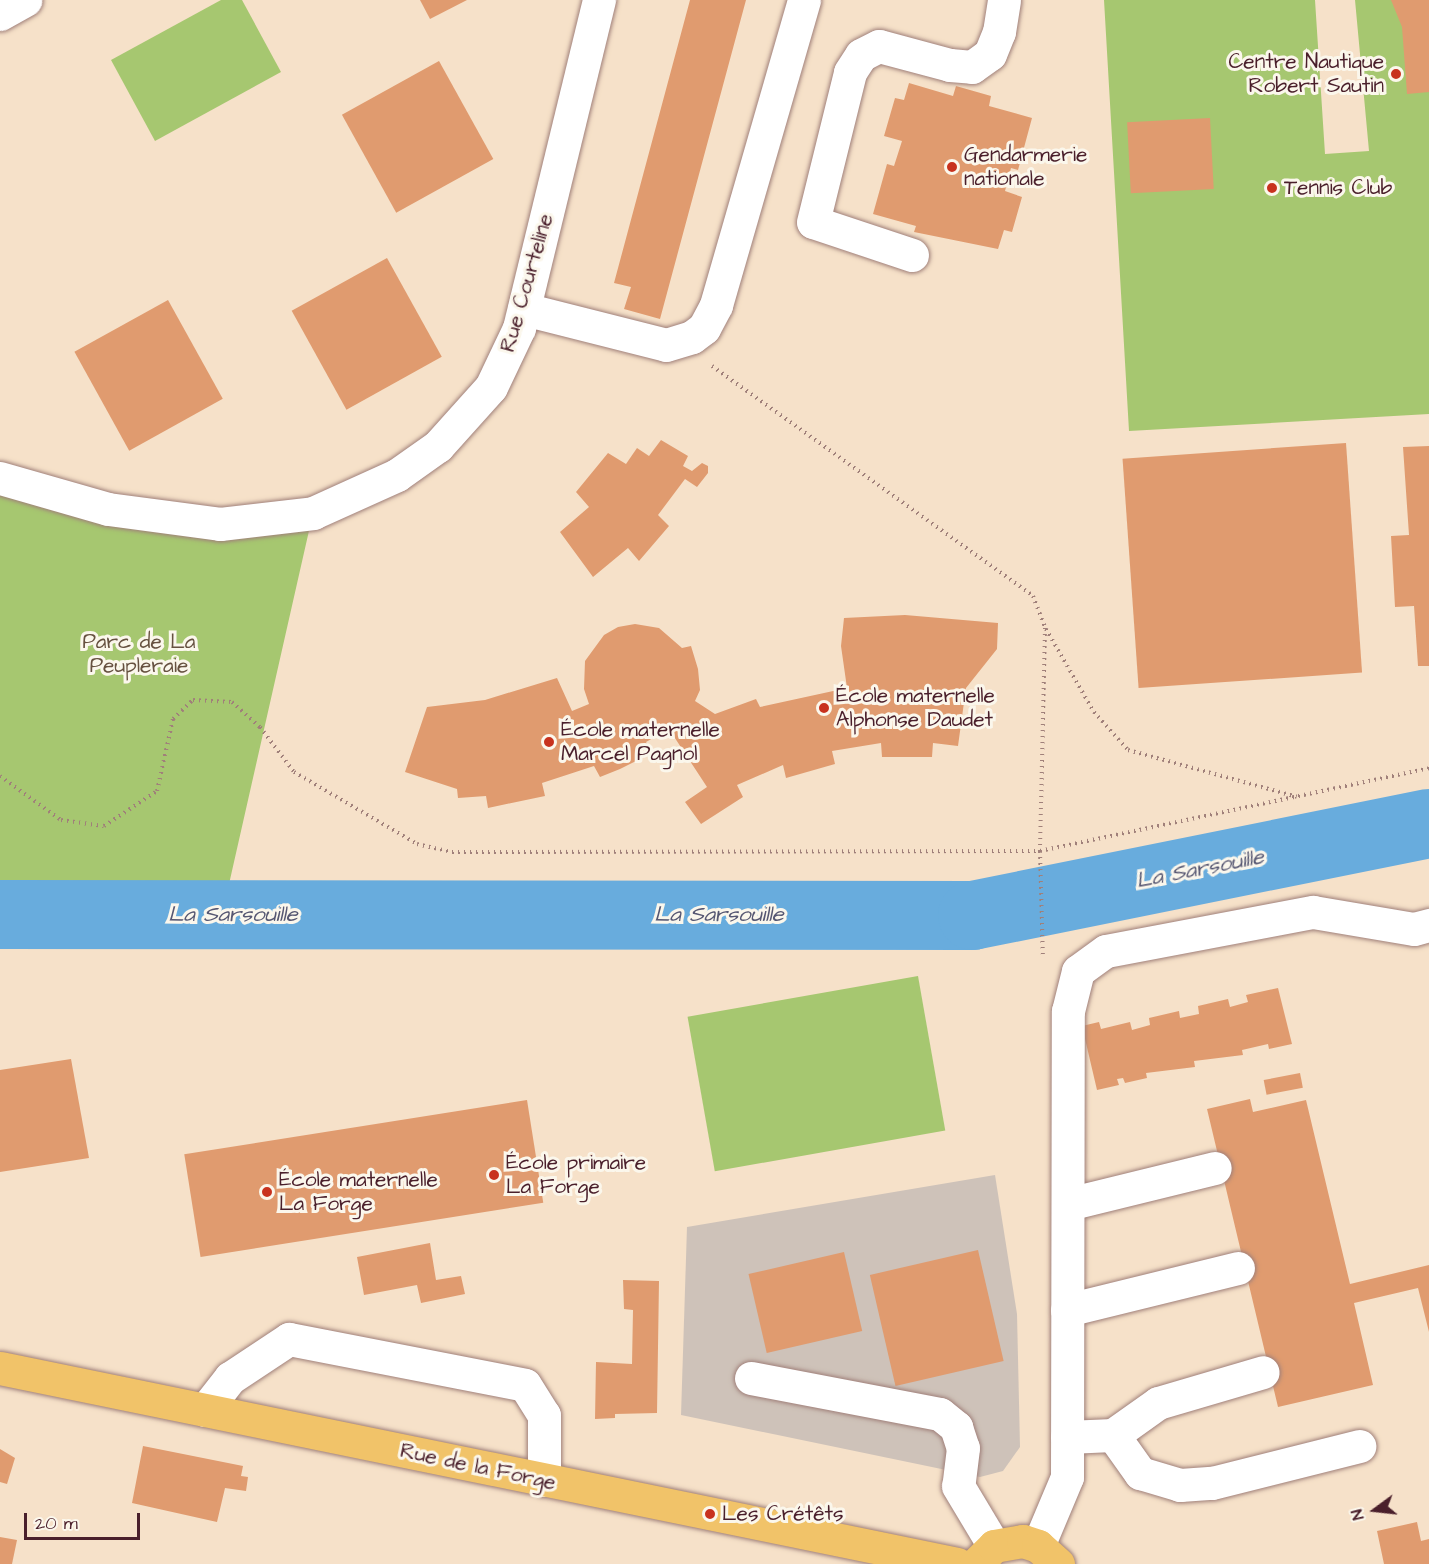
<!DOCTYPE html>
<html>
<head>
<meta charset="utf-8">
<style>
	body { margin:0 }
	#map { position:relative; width:1429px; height:1564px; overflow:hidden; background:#f6e1c9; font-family:"Architects Daughter",sans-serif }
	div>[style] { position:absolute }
	.industrial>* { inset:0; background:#cec2b9 }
	.green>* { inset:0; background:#a6c770; transform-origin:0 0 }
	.river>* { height:69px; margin:-34.5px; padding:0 34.5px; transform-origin:34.5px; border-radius:34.5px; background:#68acdd }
	.building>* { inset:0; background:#e09b6f; transform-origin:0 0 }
	.path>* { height:4px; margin-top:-2px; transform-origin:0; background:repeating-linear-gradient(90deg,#a0807a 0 1.5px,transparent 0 6px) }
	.roads { filter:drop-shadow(0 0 2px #a0807a) drop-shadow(0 0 2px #a0807a) }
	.minor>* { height:33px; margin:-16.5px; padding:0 16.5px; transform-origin:16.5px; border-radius:16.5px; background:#fff }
	.major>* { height:33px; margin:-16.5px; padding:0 16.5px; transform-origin:16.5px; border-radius:16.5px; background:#f1c369 }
	.dots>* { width:16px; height:16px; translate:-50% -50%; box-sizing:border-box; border:3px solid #fbf7ec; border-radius:50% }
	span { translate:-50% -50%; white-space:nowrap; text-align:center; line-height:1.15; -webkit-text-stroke:6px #fbf7ec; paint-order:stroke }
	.poi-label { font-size:21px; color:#4a1f2b }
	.right { translate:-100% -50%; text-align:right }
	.left { translate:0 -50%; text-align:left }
	.street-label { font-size:21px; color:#4a1f2b }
	.park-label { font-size:21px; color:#665140 }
	.water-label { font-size:22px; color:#565772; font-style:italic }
	.north { position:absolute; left:1345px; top:1480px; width:60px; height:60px; -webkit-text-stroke:4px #fbf7ec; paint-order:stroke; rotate:255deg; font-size:16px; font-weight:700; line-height:24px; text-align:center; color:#4a1f2b }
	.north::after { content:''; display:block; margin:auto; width:21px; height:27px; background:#4a1f2b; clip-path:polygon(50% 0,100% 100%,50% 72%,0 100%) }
	.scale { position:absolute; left:24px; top:1513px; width:116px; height:27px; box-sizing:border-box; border:3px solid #4a1f2b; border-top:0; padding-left:8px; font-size:18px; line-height:21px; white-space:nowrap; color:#4a1f2b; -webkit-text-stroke:4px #fbf7ec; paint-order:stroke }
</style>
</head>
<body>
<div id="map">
	<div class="industrial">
		<div style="clip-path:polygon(995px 1175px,1017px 1314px,1020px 1447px,1003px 1471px,980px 1477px,681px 1415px,687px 1227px)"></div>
	</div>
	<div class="green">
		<div style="clip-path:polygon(221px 0,242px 0,281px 72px,155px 141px,111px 60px)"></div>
		<div style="clip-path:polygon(1104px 0,1315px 0,1325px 154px,1369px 151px,1355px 0,1429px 0,1429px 414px,1129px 431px)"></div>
		<div style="clip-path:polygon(0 478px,108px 509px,313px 513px,222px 915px,0 914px)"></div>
		<div style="left:918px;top:976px;width:157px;height:234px;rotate:80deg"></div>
	</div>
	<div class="river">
		<div style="left:0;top:914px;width:972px;rotate:0.06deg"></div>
		<div style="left:972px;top:915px;width:466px;rotate:-11.4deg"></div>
	</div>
	<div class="building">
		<div style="clip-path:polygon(420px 0,467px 0,430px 19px)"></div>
		<div style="clip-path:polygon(690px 0,746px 0,660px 319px,624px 309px,631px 287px,614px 283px)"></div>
		<div style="clip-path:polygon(1391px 0,1429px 0,1429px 92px,1407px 94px,1402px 27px)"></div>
		<div style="left:439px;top:61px;width:112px;height:111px;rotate:61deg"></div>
		<div style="clip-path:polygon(909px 83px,953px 96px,956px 86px,991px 96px,989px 106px,1032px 118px,1018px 170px,1011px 168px,1005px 191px,1022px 197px,1012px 232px,1004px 230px,998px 249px,914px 232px,916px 226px,873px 214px,887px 164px,894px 166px,902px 141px,884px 136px,895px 98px,904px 100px)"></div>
		<div style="left:1210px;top:118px;width:71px;height:83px;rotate:87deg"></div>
		<div style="left:387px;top:258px;width:113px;height:109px;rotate:61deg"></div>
		<div style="left:168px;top:300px;width:113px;height:107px;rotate:61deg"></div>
		<div style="clip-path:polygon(661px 440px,688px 456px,683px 466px,692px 471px,702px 463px,708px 466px,708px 473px,697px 487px,685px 479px,658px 515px,669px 526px,639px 561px,628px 548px,593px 577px,560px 532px,589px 507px,576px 492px,608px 453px,626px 464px,637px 448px,649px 456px)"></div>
		<div style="left:1346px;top:443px;width:230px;height:224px;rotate:86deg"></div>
		<div style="clip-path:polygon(1429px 446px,1429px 666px,1418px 666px,1414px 606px,1395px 607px,1391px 536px,1409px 535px,1403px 447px)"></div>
		<div style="clip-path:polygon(905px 615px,998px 623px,997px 649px,966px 688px,958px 746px,933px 743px,932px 757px,882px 757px,881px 743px,832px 751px,835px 764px,786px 778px,783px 765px,737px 785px,743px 797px,701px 824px,685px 802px,707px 787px,669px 729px,646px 742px,652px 753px,620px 769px,600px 777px,594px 766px,542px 783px,545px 796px,488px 808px,486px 796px,458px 798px,457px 789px,405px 772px,427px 707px,485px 700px,557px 678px,572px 711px,589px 704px,584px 689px,585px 661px,604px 635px,618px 627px,635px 624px,659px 628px,682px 648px,691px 646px,698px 669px,700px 690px,695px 701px,715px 714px,756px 699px,760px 707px,847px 688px,841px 646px,844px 618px)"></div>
		<div style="clip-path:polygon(1278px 988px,1292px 1044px,1269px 1049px,1268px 1044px,1242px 1050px,1243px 1055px,1194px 1061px,1195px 1067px,1146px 1073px,1147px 1078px,1125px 1083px,1123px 1078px,1117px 1079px,1119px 1085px,1097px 1090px,1082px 1026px,1099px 1022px,1101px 1029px,1130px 1022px,1132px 1030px,1150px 1025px,1149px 1018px,1179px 1011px,1180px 1018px,1199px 1014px,1198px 1006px,1228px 999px,1230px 1007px,1248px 1002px,1246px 995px)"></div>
		<div style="clip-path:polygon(71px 1059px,89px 1158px,0 1172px,0 1070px)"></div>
		<div style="left:1300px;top:1073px;width:15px;height:37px;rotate:79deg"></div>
		<div style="clip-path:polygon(1250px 1099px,1253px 1112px,1306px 1100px,1350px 1284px,1429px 1265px,1429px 1332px,1418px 1288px,1354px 1303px,1373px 1385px,1278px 1407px,1207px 1109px)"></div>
		<div style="left:527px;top:1100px;width:104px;height:347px;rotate:81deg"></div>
		<div style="clip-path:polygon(430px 1243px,436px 1280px,461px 1276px,465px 1294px,421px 1303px,417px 1285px,364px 1295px,357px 1257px)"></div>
		<div style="left:978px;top:1250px;width:114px;height:111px;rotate:77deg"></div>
		<div style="left:844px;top:1252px;width:81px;height:98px;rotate:77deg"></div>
		<div style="clip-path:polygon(623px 1280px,659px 1281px,657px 1413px,615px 1414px,615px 1418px,595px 1419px,596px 1362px,632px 1364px,633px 1310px,624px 1309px)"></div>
		<div style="clip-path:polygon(143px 1446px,243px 1466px,241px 1476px,248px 1477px,246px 1491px,225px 1488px,217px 1522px,132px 1503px)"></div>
		<div style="clip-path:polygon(0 1449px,15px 1458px,7px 1484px,0 1482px)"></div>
		<div style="clip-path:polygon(1417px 1522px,1421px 1541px,1429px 1539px,1429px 1564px,1384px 1564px,1377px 1531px)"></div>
		<div style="clip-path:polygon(0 1537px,17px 1540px,12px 1564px,0 1564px)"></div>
	</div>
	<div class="path">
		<div style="left:712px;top:366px;width:395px;rotate:35.6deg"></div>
		<div style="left:1033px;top:596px;width:34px;rotate:69deg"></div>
		<div style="left:1045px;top:628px;width:223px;rotate:91.3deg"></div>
		<div style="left:1040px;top:851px;width:108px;rotate:88.4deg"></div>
		<div style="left:1046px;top:629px;width:96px;rotate:60deg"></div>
		<div style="left:1094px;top:712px;width:51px;rotate:48.2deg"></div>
		<div style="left:1128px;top:750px;width:175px;rotate:15.5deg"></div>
		<div style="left:0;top:776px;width:75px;rotate:35.8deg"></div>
		<div style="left:61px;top:820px;width:43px;rotate:7.9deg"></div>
		<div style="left:104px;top:826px;width:64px;rotate:-33.4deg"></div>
		<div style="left:157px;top:791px;width:74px;rotate:-77.5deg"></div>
		<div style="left:173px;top:719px;width:28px;rotate:-44deg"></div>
		<div style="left:193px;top:700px;width:39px;rotate:3deg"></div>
		<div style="left:232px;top:702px;width:38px;rotate:42deg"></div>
		<div style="left:260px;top:727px;width:56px;rotate:52.9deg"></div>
		<div style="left:294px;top:772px;width:143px;rotate:30.3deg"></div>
		<div style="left:417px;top:844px;width:36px;rotate:13deg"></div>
		<div style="left:452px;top:852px;width:588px;rotate:-0.1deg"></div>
		<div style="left:1040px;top:851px;width:398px;rotate:-12deg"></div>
	</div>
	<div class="roads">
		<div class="minor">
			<div style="left:0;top:14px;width:29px;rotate:-29deg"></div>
			<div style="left:912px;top:255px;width:104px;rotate:-161.6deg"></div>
			<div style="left:813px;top:222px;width:154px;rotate:-76.1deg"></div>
			<div style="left:850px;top:72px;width:20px;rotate:-57deg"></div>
			<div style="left:861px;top:55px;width:20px;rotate:-27deg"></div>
			<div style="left:879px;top:46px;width:73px;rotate:15deg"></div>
			<div style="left:950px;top:65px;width:22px;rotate:5deg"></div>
			<div style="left:972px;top:67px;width:22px;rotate:-36deg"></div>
			<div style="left:990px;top:54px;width:24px;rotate:-68deg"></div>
			<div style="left:999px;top:32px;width:32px;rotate:-81deg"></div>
			<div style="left:524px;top:309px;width:146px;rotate:14.2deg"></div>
			<div style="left:666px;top:345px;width:27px;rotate:-17deg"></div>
			<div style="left:692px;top:337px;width:15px;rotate:-37deg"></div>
			<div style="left:704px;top:328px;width:26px;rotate:-62deg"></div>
			<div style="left:716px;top:305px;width:317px;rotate:-73.9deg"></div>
			<div style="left:0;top:478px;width:112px;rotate:16deg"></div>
			<div style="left:108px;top:509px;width:113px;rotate:7.6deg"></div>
			<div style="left:220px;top:524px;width:94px;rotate:-6.7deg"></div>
			<div style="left:313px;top:513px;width:92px;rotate:-24.3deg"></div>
			<div style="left:397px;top:475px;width:50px;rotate:-35.3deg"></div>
			<div style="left:438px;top:446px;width:79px;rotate:-48.1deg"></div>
			<div style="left:491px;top:387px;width:65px;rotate:-64.6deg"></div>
			<div style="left:519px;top:328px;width:338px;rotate:-76.3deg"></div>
			<div style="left:1068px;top:1204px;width:151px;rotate:-13.8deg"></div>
			<div style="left:1067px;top:1310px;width:176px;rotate:-13.8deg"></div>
			<div style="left:751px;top:1378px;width:192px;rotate:10.8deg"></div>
			<div style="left:940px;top:1414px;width:21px;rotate:39deg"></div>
			<div style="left:956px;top:1427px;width:22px;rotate:72deg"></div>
			<div style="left:963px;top:1448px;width:38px;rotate:97deg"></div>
			<div style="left:958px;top:1486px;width:70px;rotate:59deg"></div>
			<div style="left:205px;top:1410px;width:41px;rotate:-52deg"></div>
			<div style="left:230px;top:1378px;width:71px;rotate:-33.5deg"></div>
			<div style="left:289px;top:1339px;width:240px;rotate:11deg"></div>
			<div style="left:525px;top:1385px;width:36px;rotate:58deg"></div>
			<div style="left:544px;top:1415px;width:65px;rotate:90deg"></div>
			<div style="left:1113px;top:1435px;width:55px;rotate:-35.4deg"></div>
			<div style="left:1158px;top:1403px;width:109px;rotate:-16.4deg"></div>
			<div style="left:1067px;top:1437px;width:46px;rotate:-2.5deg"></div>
			<div style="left:1113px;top:1435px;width:47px;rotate:54.6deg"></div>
			<div style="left:1140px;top:1473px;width:42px;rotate:16.7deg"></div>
			<div style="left:1180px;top:1485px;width:32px;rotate:-4deg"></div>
			<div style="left:1212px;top:1483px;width:152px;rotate:-14.1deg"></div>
			<div style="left:1038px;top:1546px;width:75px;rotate:-67.2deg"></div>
			<div style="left:1067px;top:1477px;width:466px;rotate:-89.9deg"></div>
			<div style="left:1068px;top:1011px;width:41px;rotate:-76deg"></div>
			<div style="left:1078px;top:971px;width:34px;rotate:-36deg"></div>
			<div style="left:1106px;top:951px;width:211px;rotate:-10.7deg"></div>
			<div style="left:1313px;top:912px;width:102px;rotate:9.6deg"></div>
			<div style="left:1414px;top:929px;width:16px;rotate:-15deg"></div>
		</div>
		<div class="major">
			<div style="left:0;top:1368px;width:977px;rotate:11.57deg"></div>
			<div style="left:976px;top:1564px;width:25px;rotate:-45deg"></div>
			<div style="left:994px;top:1546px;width:29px;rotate:-10deg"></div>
			<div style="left:1023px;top:1541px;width:16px;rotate:18deg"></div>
			<div style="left:1038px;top:1546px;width:27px;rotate:42deg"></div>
		</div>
	</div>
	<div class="dots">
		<div style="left:1396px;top:74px;background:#c8321e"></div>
		<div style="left:952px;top:167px;background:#c8321e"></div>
		<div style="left:1272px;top:188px;background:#c8321e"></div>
		<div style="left:824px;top:708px;background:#c8321e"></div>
		<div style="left:549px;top:742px;background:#c8321e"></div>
		<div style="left:494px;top:1175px;background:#c8321e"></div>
		<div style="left:267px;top:1192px;background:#c8321e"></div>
		<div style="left:710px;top:1514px;background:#c8321e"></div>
	</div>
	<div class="poi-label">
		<span class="right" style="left:1384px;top:74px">Centre Nautique<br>Robert Sautin</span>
		<span class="left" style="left:964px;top:167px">Gendarmerie<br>nationale</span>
		<span class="left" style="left:1284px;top:188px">Tennis Club</span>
		<span class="left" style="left:836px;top:708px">École maternelle<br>Alphonse Daudet</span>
		<span class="left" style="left:561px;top:742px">École maternelle<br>Marcel Pagnol</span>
		<span class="left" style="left:506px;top:1175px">École primaire<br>La Forge</span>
		<span class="left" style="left:279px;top:1192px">École maternelle<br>La Forge</span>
		<span class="left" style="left:722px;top:1514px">Les Crétêts</span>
	</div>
	<div class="street-label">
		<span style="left:527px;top:283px;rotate:-74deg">Rue Courteline</span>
		<span style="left:478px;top:1467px;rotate:12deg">Rue de la Forge</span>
	</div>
	<div class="park-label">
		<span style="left:139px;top:654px">Parc de La<br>Peupleraie</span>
	</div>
	<div class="water-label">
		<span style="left:1200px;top:869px;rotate:-11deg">La Sarsouille</span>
		<span style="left:233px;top:915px">La Sarsouille</span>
		<span style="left:719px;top:915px">La Sarsouille</span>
	</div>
	<div class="north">N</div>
	<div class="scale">20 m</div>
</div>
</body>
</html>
